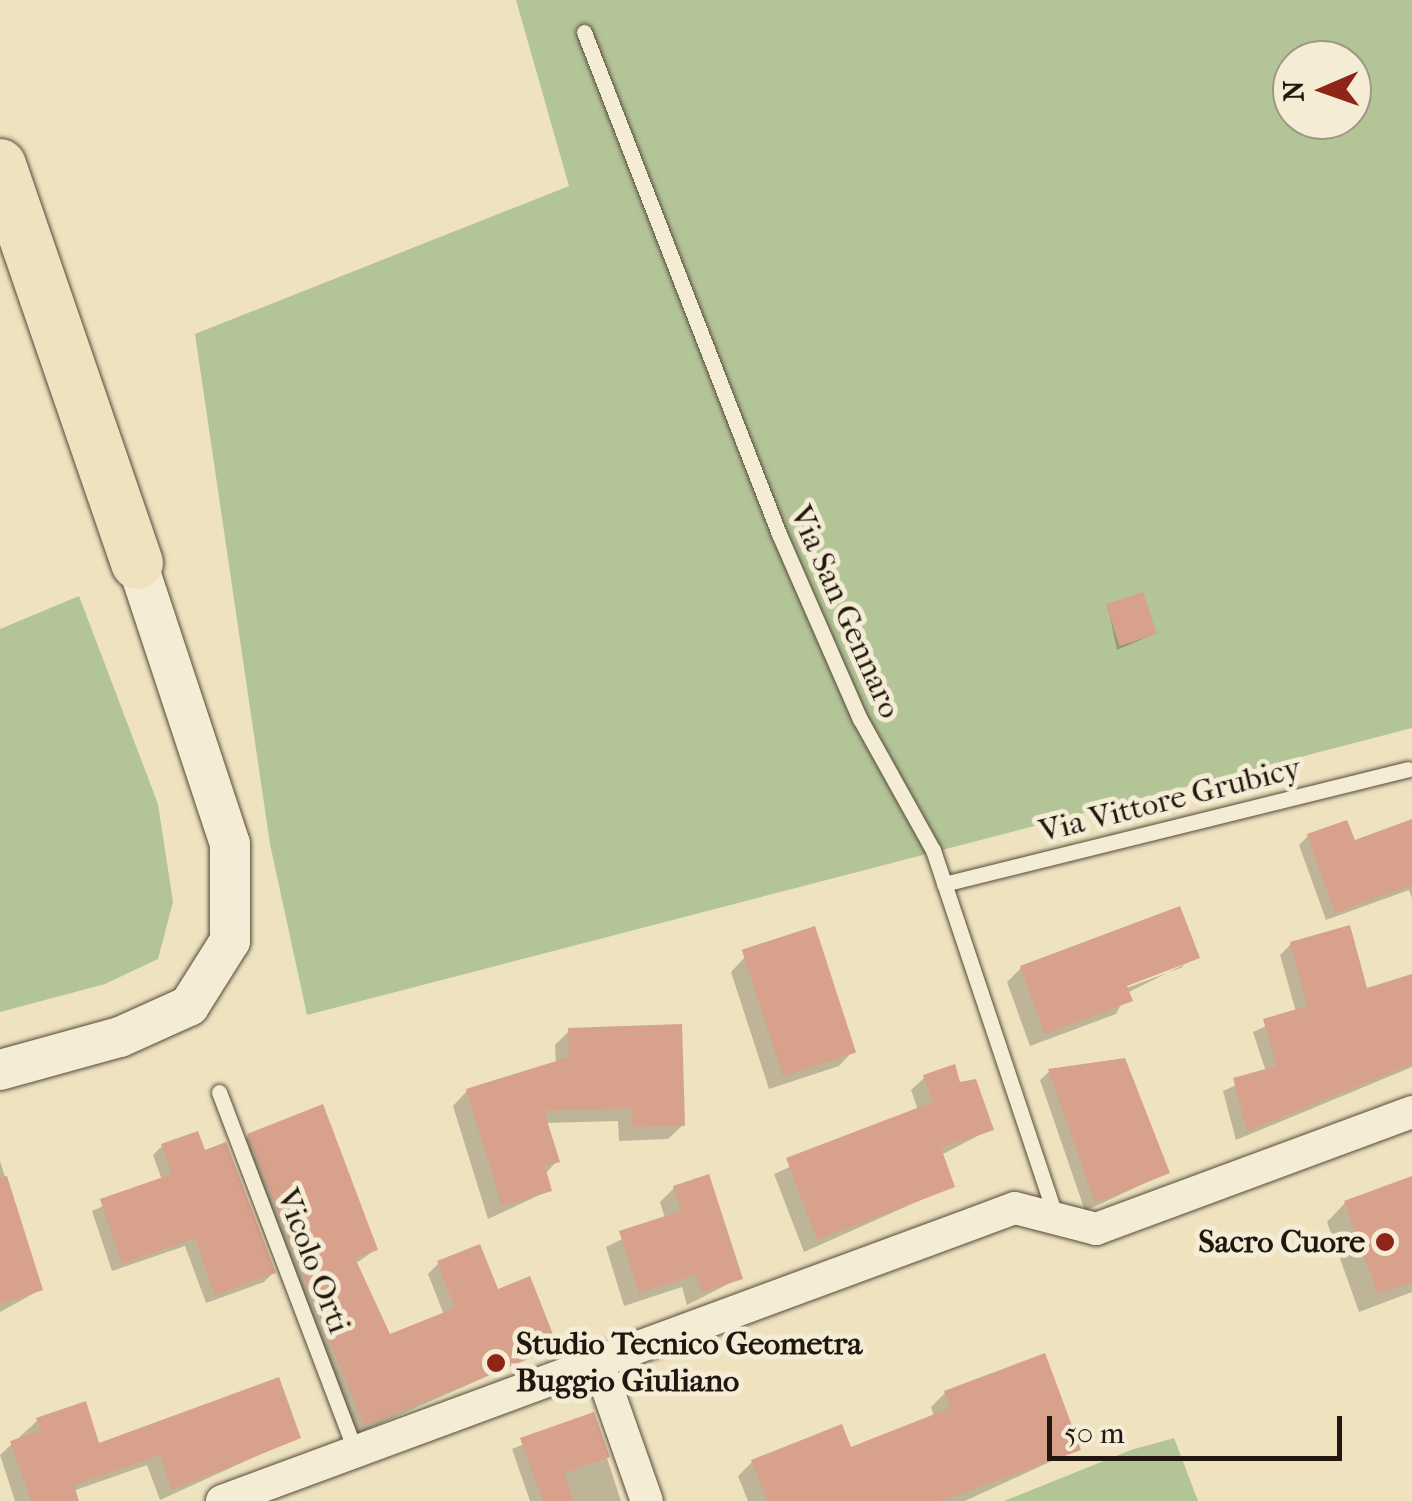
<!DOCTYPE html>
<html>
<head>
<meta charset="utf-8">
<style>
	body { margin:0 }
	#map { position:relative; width:1412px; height:1501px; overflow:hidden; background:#eee2bf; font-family:"IM FELL French Canon",serif }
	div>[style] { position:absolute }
	.green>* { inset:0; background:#b3c497 }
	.shadow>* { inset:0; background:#0003 }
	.building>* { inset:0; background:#d7a18c; transform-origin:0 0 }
	.roads { filter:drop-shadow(0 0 2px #554a3c) drop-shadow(0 0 2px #554a3c) }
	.service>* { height:15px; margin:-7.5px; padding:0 7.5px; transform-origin:7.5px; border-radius:7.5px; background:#f4ecd5 }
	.minor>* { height:32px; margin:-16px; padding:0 16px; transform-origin:16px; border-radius:16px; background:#f4ecd5 }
	.tertiary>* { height:40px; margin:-20px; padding:0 20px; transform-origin:20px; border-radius:20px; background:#f4ecd5 }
	.trunk>* { height:52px; margin:-26px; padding:0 26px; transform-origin:26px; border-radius:26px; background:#eee2bf }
	.dots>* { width:28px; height:28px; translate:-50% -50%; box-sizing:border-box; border:5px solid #f4ecd5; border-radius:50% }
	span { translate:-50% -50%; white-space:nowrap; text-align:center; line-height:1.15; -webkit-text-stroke:10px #f4ecd5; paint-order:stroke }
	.street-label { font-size:32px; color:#221710 }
	.poi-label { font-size:32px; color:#221710; font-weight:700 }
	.right { translate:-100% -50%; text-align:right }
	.left { translate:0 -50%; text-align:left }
	.north { position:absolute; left:1272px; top:40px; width:100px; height:100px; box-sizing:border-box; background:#f4ecd5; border:2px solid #a09786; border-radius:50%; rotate:268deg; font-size:28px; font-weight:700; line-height:40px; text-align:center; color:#221710 }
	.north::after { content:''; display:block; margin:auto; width:35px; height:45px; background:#8f2418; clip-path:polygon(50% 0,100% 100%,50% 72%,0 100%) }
	.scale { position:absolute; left:1047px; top:1416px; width:295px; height:45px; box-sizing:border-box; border:5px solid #221710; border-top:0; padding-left:12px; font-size:30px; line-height:35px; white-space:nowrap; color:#221710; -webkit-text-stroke:8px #f4ecd5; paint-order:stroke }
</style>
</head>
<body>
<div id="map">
	<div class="green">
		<div style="clip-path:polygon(evenodd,516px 0,1412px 0,1412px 728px,307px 1015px,270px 844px,195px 334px,569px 186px,516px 0,1292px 60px,1352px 60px,1352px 120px,1292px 120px,1292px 60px)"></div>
		<div style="clip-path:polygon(79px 596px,158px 804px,173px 902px,158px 959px,105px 984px,0 1012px,0 629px)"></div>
		<div style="clip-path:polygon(1174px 1438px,1198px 1501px,1004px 1501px,1131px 1450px)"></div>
	</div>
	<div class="shadow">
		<div style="clip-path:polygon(1108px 607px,1154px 634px,1117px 650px)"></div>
		<div style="clip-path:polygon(1412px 822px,1412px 898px,1409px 890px,1326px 920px,1299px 845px,1308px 836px,1353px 843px)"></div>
		<div style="clip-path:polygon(1291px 944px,1365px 992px,1412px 976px,1412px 1067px,1236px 1140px,1223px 1091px,1266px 1072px,1253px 1032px,1296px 1012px,1280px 955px)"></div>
		<div style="clip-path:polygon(745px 957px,853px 1051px,839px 1066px,769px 1089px,731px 972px)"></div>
		<div style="clip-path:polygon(evenodd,1197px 958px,1127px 993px,1116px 1014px,1030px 1046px,1007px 982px,1021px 968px,1197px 958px,1183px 962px,1183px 967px,1116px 992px,1114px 988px,1183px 962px)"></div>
		<div style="clip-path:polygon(569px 1031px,683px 1125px,668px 1139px,619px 1141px,618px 1121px,545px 1123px,557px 1161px,545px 1174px,550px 1190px,488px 1219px,453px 1106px,467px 1091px,556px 1064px,555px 1045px)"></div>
		<div style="clip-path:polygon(1050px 1071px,1167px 1173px,1085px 1211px,1040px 1080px)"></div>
		<div style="clip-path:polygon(925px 1077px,958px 1084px,991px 1129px,941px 1155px,952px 1186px,804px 1252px,774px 1174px,918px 1110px,911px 1090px)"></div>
		<div style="clip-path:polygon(248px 1136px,375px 1250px,355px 1264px,388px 1337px,444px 1315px,428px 1274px,438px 1264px,497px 1292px,556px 1346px,354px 1435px,238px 1146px)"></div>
		<div style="clip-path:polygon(162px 1146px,203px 1153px,273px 1273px,264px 1282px,206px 1303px,185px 1246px,112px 1271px,92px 1211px,162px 1180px,153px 1155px)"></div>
		<div style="clip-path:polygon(0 1161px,40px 1290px,0 1312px)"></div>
		<div style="clip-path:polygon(1412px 1179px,1412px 1292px,1359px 1312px,1327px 1222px,1345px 1203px)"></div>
		<div style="clip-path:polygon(674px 1188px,740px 1278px,687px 1305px,682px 1287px,624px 1306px,606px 1247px,665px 1218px,660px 1202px)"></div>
		<div style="clip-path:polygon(945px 1393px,1078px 1449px,965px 1501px,748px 1501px,738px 1476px,752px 1462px,850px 1451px,934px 1417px,931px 1407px)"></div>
		<div style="clip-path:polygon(593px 1415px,621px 1501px,530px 1501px,512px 1449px)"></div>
		<div style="clip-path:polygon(38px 1420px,98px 1446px,298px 1437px,160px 1500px,147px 1465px,73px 1491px,73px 1501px,15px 1501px,0 1455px)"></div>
	</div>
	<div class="building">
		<div style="left:1143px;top:592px;width:44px;height:39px;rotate:72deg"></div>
		<div style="clip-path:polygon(1412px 819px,1412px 885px,1335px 913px,1307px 834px,1347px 820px,1355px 840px)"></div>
		<div style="clip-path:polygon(1180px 906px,1200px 958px,1127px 986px,1133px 1001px,1045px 1034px,1020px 966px)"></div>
		<div style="clip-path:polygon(1350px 925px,1367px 988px,1412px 974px,1412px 1064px,1247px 1131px,1233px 1078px,1277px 1066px,1263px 1019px,1307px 1006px,1290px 942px)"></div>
		<div style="left:815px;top:926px;width:133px;height:77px;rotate:72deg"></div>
		<div style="clip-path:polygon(682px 1024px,685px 1126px,632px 1127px,632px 1108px,544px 1111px,560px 1162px,545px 1166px,552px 1191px,502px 1206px,466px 1089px,569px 1057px,568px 1028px)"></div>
		<div style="clip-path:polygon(1125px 1058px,1170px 1173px,1095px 1203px,1048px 1069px)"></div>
		<div style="clip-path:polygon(955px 1064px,960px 1082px,976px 1079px,994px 1130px,941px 1148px,955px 1187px,817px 1240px,786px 1158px,933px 1102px,923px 1075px)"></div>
		<div style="clip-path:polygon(323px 1104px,378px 1250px,355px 1258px,390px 1334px,455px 1308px,437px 1261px,480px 1244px,498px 1289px,530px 1276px,558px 1347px,364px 1426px,247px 1134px)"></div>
		<div style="clip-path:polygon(198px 1131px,205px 1150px,226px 1142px,276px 1273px,215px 1295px,195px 1238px,122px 1264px,100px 1199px,172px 1174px,161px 1144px)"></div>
		<div style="clip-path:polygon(709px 1174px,743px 1279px,702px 1292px,696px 1275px,639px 1293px,619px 1231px,681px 1211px,673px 1186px)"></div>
		<div style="clip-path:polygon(7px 1176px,43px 1290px,0 1304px,0 1177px)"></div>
		<div style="clip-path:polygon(1412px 1176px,1412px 1282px,1378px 1294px,1344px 1201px)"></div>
		<div style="clip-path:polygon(1045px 1353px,1081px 1450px,942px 1501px,767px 1501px,751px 1460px,842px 1424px,851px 1447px,950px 1408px,944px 1391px)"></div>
		<div style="clip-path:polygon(279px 1377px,301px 1438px,172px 1490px,160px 1455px,74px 1485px,79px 1501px,31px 1501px,10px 1441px,41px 1431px,36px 1418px,86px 1401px,99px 1443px)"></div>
		<div style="clip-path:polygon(594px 1412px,610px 1457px,564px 1473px,574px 1501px,543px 1501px,520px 1438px)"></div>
	</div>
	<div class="roads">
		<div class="service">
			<div style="left:584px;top:32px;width:539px;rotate:68.77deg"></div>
			<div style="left:779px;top:534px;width:202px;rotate:66.4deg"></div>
			<div style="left:860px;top:719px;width:150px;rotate:60.9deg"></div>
			<div style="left:933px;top:850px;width:382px;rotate:71.5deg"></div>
			<div style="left:944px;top:884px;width:478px;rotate:-13.9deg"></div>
			<div style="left:219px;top:1092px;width:383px;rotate:69.2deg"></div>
		</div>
		<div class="minor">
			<div style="left:599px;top:1365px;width:144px;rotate:70.6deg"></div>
			<div style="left:222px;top:1501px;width:845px;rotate:-20.28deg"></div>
			<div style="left:1015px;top:1208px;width:84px;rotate:14.5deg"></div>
			<div style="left:1096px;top:1229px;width:337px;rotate:-20.3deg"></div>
		</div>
		<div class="tertiary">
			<div style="left:0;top:1070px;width:124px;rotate:-15.4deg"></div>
			<div style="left:120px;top:1037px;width:76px;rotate:-24.2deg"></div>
			<div style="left:189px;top:1006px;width:77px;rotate:-57.8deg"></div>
			<div style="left:230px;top:941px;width:97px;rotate:-90deg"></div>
			<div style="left:230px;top:844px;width:296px;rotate:-108.3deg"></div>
		</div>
		<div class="trunk">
			<div style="left:0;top:165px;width:421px;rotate:71deg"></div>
		</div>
	</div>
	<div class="dots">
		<div style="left:1385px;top:1242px;background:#8f2418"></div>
		<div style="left:496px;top:1363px;background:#8f2418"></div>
	</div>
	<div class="street-label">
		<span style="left:845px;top:612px;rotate:66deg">Via San Gennaro</span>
		<span style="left:1170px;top:800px;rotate:-14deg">Via Vittore Grubicy</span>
		<span style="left:313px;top:1261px;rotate:69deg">Vicolo Orti</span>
	</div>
	<div class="poi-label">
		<span class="right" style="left:1365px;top:1242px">Sacro Cuore</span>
		<span class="left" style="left:516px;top:1363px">Studio Tecnico Geometra<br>Buggio Giuliano</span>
	</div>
	<div class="north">N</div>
	<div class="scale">50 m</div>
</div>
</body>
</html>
